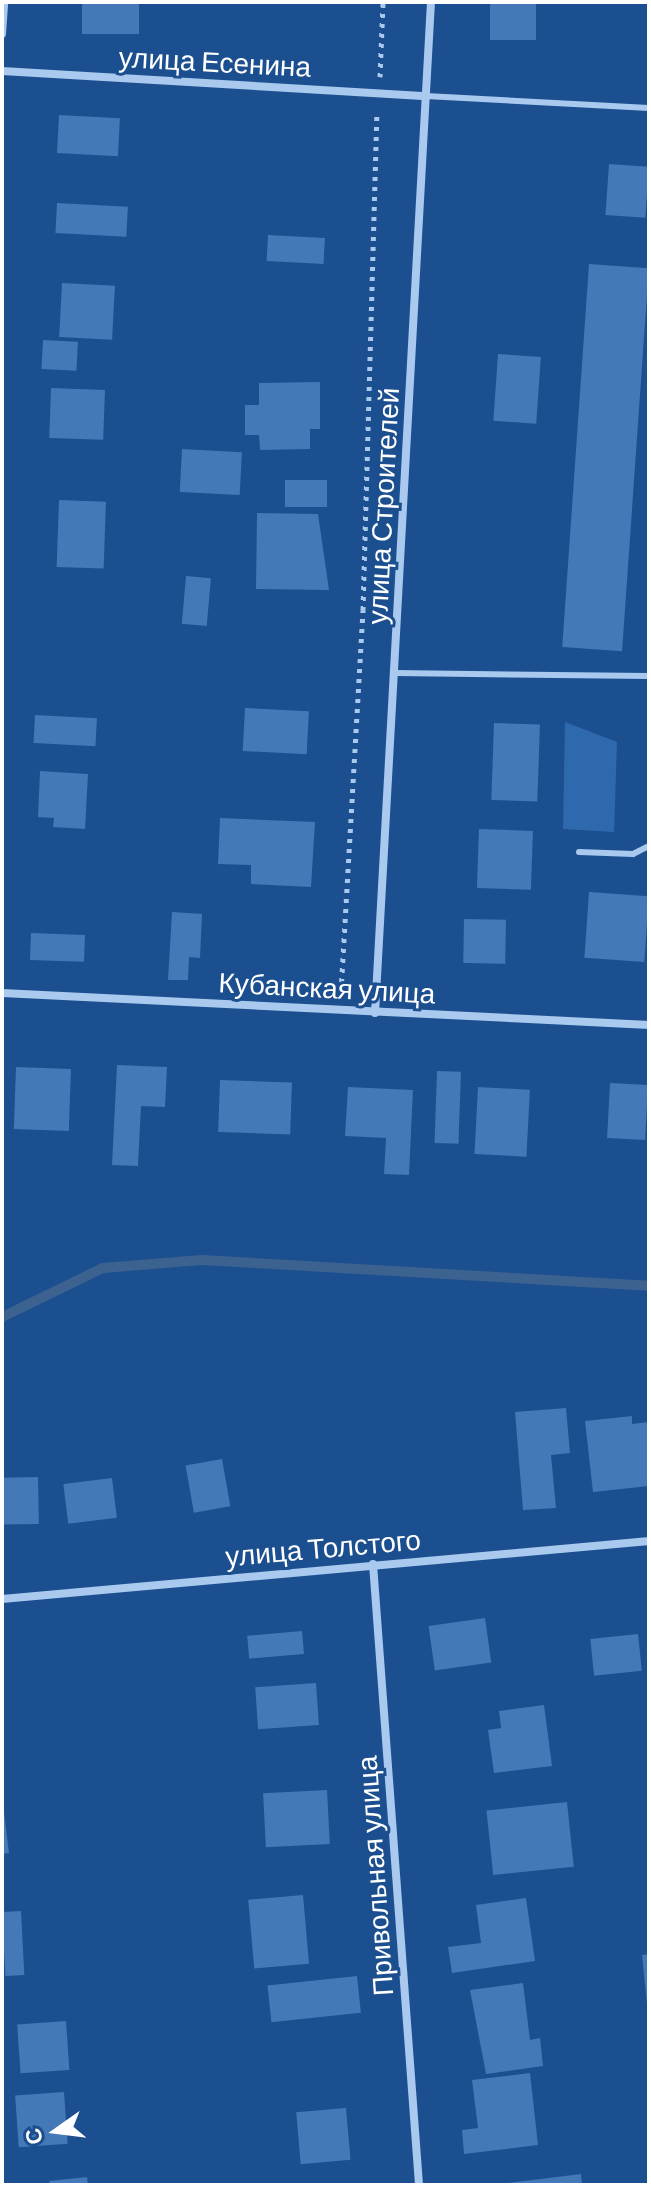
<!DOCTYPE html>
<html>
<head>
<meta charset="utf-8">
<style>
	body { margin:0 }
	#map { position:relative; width:651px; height:2187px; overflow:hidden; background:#1b4f8f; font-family:Barlow,sans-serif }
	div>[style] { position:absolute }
	.green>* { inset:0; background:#2e69ad }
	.stream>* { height:10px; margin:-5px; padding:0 5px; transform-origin:5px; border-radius:5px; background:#3c6290 }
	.building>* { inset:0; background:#4478b7; transform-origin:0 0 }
	.path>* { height:5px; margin-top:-2.5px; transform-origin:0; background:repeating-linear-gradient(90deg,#a9c9ee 0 4px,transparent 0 10px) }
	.lane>* { height:6px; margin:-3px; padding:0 3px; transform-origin:3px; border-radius:3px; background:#a9c9ee }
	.street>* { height:8px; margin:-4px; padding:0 4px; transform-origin:4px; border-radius:4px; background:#a9c9ee }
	span { translate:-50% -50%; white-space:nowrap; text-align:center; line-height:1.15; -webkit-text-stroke:6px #1b4f8f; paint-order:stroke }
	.street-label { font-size:28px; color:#fff }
	.frame { position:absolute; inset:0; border:4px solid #fff; pointer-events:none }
	.north { position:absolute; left:16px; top:2091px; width:80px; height:80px; -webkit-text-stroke:6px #1b4f8f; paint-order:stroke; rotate:256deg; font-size:22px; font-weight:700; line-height:32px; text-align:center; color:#fff }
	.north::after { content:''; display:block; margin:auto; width:28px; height:36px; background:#fff; clip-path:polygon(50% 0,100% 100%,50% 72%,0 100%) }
</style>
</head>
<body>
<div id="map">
	<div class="green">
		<div style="clip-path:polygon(565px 722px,617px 742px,614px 832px,563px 829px)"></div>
	</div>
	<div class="stream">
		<div style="left:2px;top:1317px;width:112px;rotate:-25.9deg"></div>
		<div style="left:103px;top:1268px;width:99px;rotate:-4.6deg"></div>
		<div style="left:202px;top:1260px;width:448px;rotate:3.3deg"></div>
	</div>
	<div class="building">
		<div style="left:82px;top:2px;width:57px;height:32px"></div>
		<div style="left:490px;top:2px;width:46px;height:38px"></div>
		<div style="left:59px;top:115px;width:61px;height:38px;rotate:3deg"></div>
		<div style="left:609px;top:164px;width:40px;height:51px;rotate:4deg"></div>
		<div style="left:57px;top:203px;width:71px;height:30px;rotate:3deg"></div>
		<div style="left:268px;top:235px;width:57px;height:26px;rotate:3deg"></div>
		<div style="left:589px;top:264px;width:60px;height:384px;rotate:4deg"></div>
		<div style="left:62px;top:283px;width:53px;height:54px;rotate:3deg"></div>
		<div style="left:43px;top:340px;width:35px;height:29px;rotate:3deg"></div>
		<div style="left:498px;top:354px;width:43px;height:67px;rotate:4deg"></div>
		<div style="clip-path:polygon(320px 382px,320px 429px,310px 429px,310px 449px,260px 450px,259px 435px,245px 435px,245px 405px,259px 405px,259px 383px)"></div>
		<div style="left:51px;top:388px;width:54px;height:50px;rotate:2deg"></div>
		<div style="left:182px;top:449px;width:60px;height:43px;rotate:3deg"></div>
		<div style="left:285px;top:480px;width:42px;height:27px"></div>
		<div style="left:59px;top:500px;width:47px;height:67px;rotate:2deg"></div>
		<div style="clip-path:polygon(257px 513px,318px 514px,329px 590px,256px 589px)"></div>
		<div style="left:186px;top:576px;width:25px;height:48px;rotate:5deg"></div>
		<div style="left:245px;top:708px;width:64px;height:43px;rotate:3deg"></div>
		<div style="left:35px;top:715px;width:62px;height:28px;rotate:3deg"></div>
		<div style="left:494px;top:723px;width:46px;height:77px;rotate:2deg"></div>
		<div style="clip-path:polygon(40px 771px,88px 774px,85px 829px,53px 827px,54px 818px,38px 817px)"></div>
		<div style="clip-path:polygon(220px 818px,315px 822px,311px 887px,251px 884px,251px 865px,218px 864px)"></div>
		<div style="left:479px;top:829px;width:54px;height:59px;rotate:2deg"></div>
		<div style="left:589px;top:892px;width:60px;height:66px;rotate:4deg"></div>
		<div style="clip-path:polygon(172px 912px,202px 914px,200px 958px,189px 957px,188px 980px,168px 980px)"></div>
		<div style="left:464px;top:919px;width:42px;height:44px;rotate:1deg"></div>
		<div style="left:31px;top:933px;width:54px;height:27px;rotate:2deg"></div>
		<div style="clip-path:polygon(117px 1065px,167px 1067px,165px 1107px,141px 1106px,138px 1166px,112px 1165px)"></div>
		<div style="left:16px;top:1067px;width:55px;height:62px;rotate:2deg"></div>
		<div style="left:437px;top:1071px;width:24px;height:72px;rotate:2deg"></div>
		<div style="left:220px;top:1080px;width:72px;height:52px;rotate:2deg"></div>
		<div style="left:610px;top:1083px;width:38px;height:55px;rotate:3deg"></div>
		<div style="clip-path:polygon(348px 1087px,413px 1090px,409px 1175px,384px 1174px,386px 1138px,345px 1136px)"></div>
		<div style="left:478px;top:1087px;width:52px;height:67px;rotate:3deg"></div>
		<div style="clip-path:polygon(566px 1408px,570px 1453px,551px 1455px,556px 1508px,523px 1510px,515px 1412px)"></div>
		<div style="clip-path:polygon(632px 1416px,632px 1424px,649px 1422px,649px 1486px,593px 1492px,585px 1421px)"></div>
		<div style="left:222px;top:1459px;width:48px;height:37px;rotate:80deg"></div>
		<div style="left:38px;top:1477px;width:47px;height:36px;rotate:89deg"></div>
		<div style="left:112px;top:1478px;width:40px;height:49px;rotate:83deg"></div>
		<div style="left:485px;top:1618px;width:45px;height:57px;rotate:82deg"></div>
		<div style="left:302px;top:1631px;width:23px;height:55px;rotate:85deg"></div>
		<div style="left:638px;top:1634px;width:37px;height:48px;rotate:84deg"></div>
		<div style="left:316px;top:1683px;width:42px;height:61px;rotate:86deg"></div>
		<div style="clip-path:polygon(544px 1705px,552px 1766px,494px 1773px,488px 1730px,501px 1728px,499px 1711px)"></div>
		<div style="left:327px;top:1790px;width:54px;height:64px;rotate:87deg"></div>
		<div style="left:567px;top:1802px;width:65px;height:81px;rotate:84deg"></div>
		<div style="clip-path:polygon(4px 1812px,9px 1853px,2px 1854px,2px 1813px)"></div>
		<div style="left:303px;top:1895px;width:69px;height:55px;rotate:85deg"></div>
		<div style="clip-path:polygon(526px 1898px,535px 1961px,452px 1973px,448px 1947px,481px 1943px,476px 1905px)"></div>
		<div style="left:21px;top:1911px;width:64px;height:19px;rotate:87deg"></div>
		<div style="clip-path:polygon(649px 1954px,649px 2004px,647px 2004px,642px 1955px)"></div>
		<div style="left:357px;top:1976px;width:37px;height:90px;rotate:84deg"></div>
		<div style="clip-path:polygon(523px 1983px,530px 2040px,540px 2038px,543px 2066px,486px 2074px,470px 1990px)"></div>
		<div style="left:66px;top:2021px;width:49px;height:49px;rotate:86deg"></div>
		<div style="clip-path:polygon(530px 2073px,538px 2145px,464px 2154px,462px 2130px,478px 2128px,472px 2080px)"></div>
		<div style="left:64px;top:2092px;width:52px;height:49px;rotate:86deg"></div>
		<div style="left:346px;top:2108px;width:52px;height:50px;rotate:85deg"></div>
		<div style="clip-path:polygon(581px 2174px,582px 2185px,509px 2185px,508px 2183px)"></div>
		<div style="clip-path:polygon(87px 2177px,88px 2185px,50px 2185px,49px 2181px)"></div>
	</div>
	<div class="path">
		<div style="left:380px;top:77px;width:75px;rotate:-87.7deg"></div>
		<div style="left:341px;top:992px;width:383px;rotate:-86.7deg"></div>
		<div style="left:363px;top:610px;width:499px;rotate:-88.4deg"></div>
	</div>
	<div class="lane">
		<div style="left:426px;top:96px;width:223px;rotate:3.1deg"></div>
		<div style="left:395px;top:673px;width:254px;rotate:0.7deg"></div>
		<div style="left:579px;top:852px;width:54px;rotate:2.1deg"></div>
		<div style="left:633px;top:854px;width:18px;rotate:-27deg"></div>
	</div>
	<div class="street">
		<div style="left:2px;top:34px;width:32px;rotate:-86deg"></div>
		<div style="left:2px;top:71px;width:425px;rotate:3.4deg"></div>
		<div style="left:2px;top:993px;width:648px;rotate:2.83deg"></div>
		<div style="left:375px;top:1013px;width:1013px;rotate:-86.83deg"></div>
		<div style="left:373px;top:1564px;width:623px;rotate:85.76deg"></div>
		<div style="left:2px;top:1599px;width:650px;rotate:-5.12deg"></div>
	</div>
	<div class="street-label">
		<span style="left:215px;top:61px;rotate:3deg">улица Есенина</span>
		<span style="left:382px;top:506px;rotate:-87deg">улица Строителей</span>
		<span style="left:327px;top:987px;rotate:3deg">Кубанская улица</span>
		<span style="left:323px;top:1547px;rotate:-5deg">улица Толстого</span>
		<span style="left:374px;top:1876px;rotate:-94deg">Привольная улица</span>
	</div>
	<div class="frame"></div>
	<div class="north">С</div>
</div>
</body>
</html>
